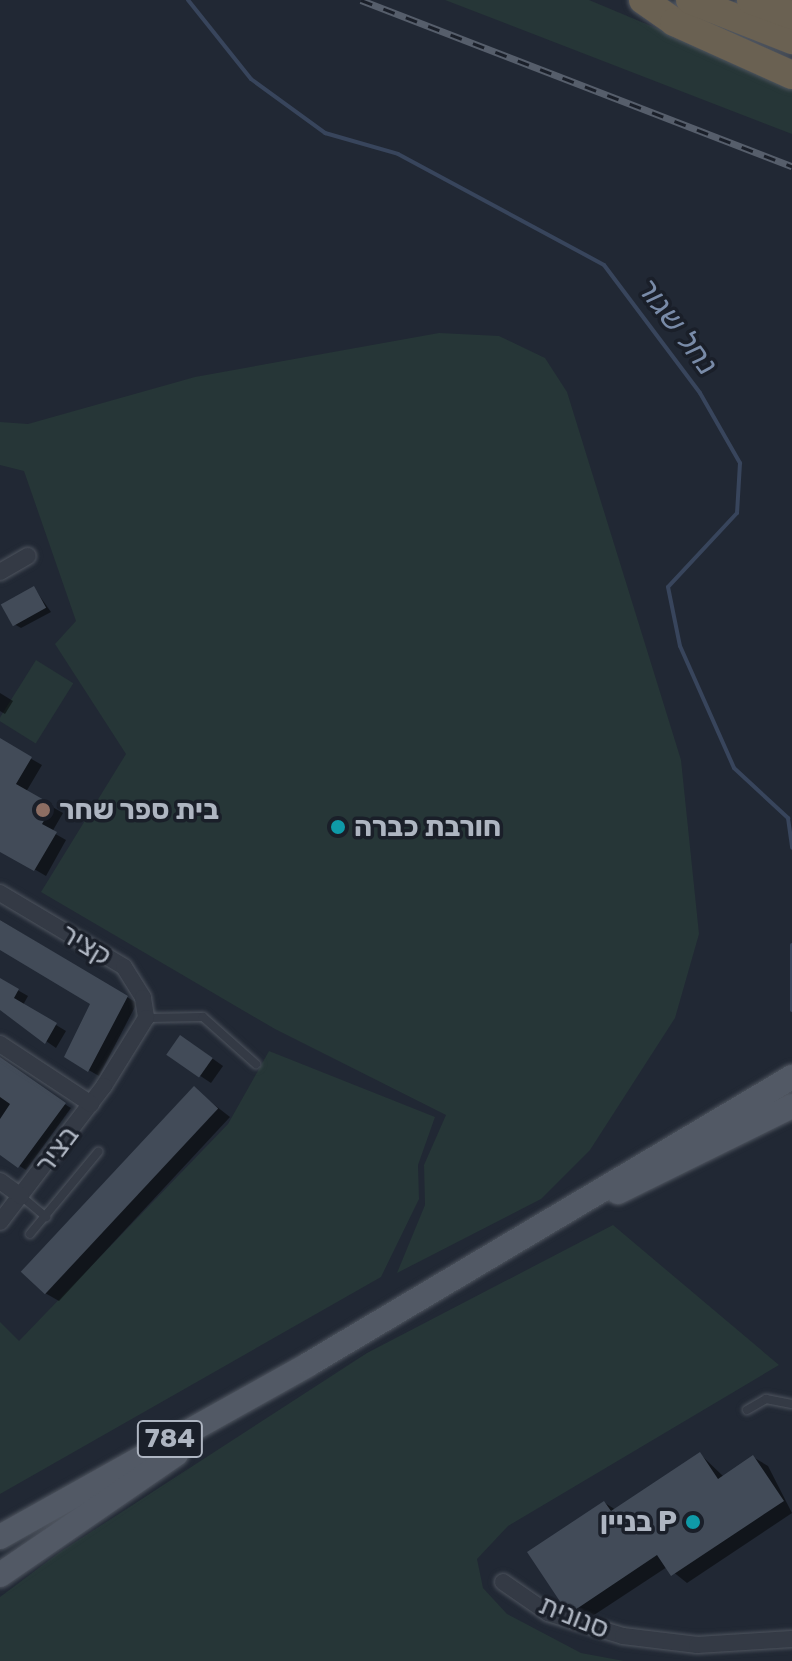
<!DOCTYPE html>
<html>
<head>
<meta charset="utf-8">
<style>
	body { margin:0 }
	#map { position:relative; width:792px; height:1661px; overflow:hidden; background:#212834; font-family:Rubik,Heebo,sans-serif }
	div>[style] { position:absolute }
	.green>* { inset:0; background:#263637; transform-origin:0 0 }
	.shadow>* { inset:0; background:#0007 }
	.stream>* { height:4px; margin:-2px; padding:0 2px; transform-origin:2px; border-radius:2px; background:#38455c }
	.building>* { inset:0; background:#424b58; transform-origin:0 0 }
	.roads { filter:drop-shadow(0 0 2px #4f555f) drop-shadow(0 0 2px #4f555f) }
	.lane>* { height:8px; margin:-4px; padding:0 4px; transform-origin:4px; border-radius:4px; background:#343a45 }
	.street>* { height:16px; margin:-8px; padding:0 8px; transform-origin:8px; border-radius:8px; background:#343a45 }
	.primary>* { height:24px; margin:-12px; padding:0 12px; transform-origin:12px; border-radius:12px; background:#525965 }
	.highway>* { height:28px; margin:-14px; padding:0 14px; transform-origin:14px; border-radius:14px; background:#6a6152 }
	.rail>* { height:7px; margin-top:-3.5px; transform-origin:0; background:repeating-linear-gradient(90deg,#1a1f29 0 12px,#565e6b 0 24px); box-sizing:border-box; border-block:2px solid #565e6b }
	.dots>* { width:22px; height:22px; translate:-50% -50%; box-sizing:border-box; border:4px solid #1a1f29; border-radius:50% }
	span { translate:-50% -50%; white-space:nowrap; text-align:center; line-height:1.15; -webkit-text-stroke:7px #1a1f29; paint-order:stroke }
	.shield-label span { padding:2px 6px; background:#1a1f29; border:2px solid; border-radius:6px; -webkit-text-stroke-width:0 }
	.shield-label { font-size:26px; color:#aeb5c1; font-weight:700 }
	.poi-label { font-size:28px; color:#aeb5c1; font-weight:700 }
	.left { translate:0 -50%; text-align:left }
	.right { translate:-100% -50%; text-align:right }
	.street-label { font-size:28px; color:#aeb5c1 }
	.water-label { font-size:30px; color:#798ba8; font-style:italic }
</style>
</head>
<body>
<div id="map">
	<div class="green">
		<div style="clip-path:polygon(445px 0,589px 0,792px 85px,792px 134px)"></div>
		<div style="clip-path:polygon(439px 333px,499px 336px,545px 358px,567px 392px,681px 760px,699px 934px,675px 1018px,590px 1150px,541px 1199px,397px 1273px,425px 1205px,424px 1165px,446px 1115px,275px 1029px,41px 892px,126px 754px,55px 644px,76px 621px,24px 471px,0 465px,0 422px,28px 424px,195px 377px)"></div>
		<div style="left:36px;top:660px;width:44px;height:71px;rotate:32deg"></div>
		<div style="clip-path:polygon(269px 1051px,435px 1117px,418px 1165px,419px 1199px,381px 1277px,0 1494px,0 1322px,19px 1341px,228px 1124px)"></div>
		<div style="clip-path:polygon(613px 1225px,779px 1365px,508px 1526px,477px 1559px,483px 1588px,507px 1614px,581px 1653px,624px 1661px,0 1661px,0 1597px,60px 1552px,367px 1353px)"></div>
	</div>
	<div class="shadow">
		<div style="clip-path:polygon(34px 588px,51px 612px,21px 628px,14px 624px)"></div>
		<div style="clip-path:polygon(0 693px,13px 701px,5px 714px,0 711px)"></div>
		<div style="clip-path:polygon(0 741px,42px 765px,26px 792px,63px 813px,52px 832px,66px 840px,46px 876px,0 849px)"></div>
		<div style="clip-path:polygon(0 920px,137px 1003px,99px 1076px,66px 1057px,93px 1003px,0 946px)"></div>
		<div style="clip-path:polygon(0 980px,28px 996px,23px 1005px,66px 1031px,56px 1048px,0 1009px)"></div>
		<div style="clip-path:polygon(192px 1044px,223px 1066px,211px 1083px,169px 1055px)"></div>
		<div style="clip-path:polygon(0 1064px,71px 1108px,26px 1170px,0 1154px)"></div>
		<div style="clip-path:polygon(194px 1089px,230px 1117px,59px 1301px,45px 1293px)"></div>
		<div style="clip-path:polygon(700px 1454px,724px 1477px,753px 1457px,768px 1466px,792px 1513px,687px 1583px,667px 1567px,591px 1617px,564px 1605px,605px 1503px,616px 1510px)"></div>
	</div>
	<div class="stream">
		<div style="left:188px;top:0;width:101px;rotate:51.4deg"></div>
		<div style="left:251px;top:79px;width:92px;rotate:36.1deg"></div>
		<div style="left:325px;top:133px;width:76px;rotate:16deg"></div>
		<div style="left:398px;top:154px;width:234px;rotate:28.3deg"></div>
		<div style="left:604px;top:265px;width:160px;rotate:53.1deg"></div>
		<div style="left:700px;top:393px;width:81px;rotate:60.3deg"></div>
		<div style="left:740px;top:463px;width:50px;rotate:93.4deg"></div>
		<div style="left:737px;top:513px;width:101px;rotate:133deg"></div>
		<div style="left:668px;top:587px;width:60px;rotate:78.5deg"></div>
		<div style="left:680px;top:646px;width:133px;rotate:66.1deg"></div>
		<div style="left:734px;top:768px;width:74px;rotate:42.8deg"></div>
		<div style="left:788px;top:818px;width:30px;rotate:82deg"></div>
		<div style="left:792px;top:945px;width:65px;rotate:90deg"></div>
	</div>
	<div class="building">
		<div style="left:34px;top:586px;width:25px;height:38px;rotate:61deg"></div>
		<div style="clip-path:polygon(0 738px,32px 757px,16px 784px,53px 805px,42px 824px,57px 832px,34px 871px,0 852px)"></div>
		<div style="clip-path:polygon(0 920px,128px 996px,88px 1072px,64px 1057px,90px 1004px,0 950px)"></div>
		<div style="clip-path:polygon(0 978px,19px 989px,14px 998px,57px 1023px,45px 1044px,0 1010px)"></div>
		<div style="left:180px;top:1035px;width:40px;height:24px;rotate:35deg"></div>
		<div style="clip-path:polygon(0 1057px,66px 1103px,18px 1168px,0 1155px,0 1119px,10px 1104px,0 1097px)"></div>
		<div style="left:194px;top:1086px;width:33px;height:254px;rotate:43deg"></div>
		<div style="clip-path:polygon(700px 1452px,718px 1479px,753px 1455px,784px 1501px,671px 1576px,657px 1555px,575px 1610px,563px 1606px,527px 1552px,604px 1501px,611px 1511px)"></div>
	</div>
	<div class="roads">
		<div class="lane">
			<div style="left:147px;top:1018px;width:56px;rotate:-1deg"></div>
			<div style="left:203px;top:1017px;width:71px;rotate:41.6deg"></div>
			<div style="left:21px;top:1196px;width:33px;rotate:40deg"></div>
			<div style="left:30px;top:1234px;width:107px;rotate:-50.3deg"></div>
			<div style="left:747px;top:1410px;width:22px;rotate:-30deg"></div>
			<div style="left:766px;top:1399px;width:26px;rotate:11deg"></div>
		</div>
		<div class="street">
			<div style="left:0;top:572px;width:32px;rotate:-30deg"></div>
			<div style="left:0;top:893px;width:144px;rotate:30.8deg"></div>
			<div style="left:124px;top:967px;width:36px;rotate:58deg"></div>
			<div style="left:143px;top:998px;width:20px;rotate:81deg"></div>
			<div style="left:146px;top:1018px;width:80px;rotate:121.7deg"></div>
			<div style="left:104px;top:1086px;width:171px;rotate:127.4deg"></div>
			<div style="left:0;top:1044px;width:109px;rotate:33.4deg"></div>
			<div style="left:0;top:1181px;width:26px;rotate:36deg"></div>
			<div style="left:503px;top:1582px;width:55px;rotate:34.6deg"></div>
			<div style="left:548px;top:1613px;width:78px;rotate:17deg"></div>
			<div style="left:623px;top:1636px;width:75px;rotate:6.9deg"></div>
			<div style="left:697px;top:1645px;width:95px;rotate:-3.6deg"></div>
		</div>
		<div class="primary">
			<div style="left:618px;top:1192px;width:194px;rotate:-26.3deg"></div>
			<div style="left:0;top:1537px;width:354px;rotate:-29.2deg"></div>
			<div style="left:309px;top:1364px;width:562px;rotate:-30.72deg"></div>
			<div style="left:0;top:1575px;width:214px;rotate:-34.5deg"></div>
		</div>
		<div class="highway">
			<div style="left:643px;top:0;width:38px;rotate:35deg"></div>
			<div style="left:674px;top:22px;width:129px;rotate:24.2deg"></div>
			<div style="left:690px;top:0;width:110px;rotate:21.4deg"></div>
			<div style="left:751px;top:0;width:44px;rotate:20.1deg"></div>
		</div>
	</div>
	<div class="rail">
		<div style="left:361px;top:0;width:462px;rotate:21.1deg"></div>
	</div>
	<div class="dots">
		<div style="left:43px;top:810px;background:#8d6e63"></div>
		<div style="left:338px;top:827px;background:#0f9aa8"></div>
		<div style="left:693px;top:1522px;background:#0f9aa8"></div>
	</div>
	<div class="shield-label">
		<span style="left:170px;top:1439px">784</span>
	</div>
	<div class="poi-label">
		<span class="left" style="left:59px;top:810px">בית ספר שחר</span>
		<span class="left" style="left:354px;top:827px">חורבת כברה</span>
		<span class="right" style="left:677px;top:1522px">בניין P</span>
	</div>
	<div class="street-label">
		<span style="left:86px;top:945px;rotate:31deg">קציר</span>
		<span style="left:57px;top:1150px;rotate:-53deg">בציר</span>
		<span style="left:574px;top:1617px;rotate:22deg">סנונית</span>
	</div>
	<div class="water-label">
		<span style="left:677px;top:326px;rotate:53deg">נחל שגור</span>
	</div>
</div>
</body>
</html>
